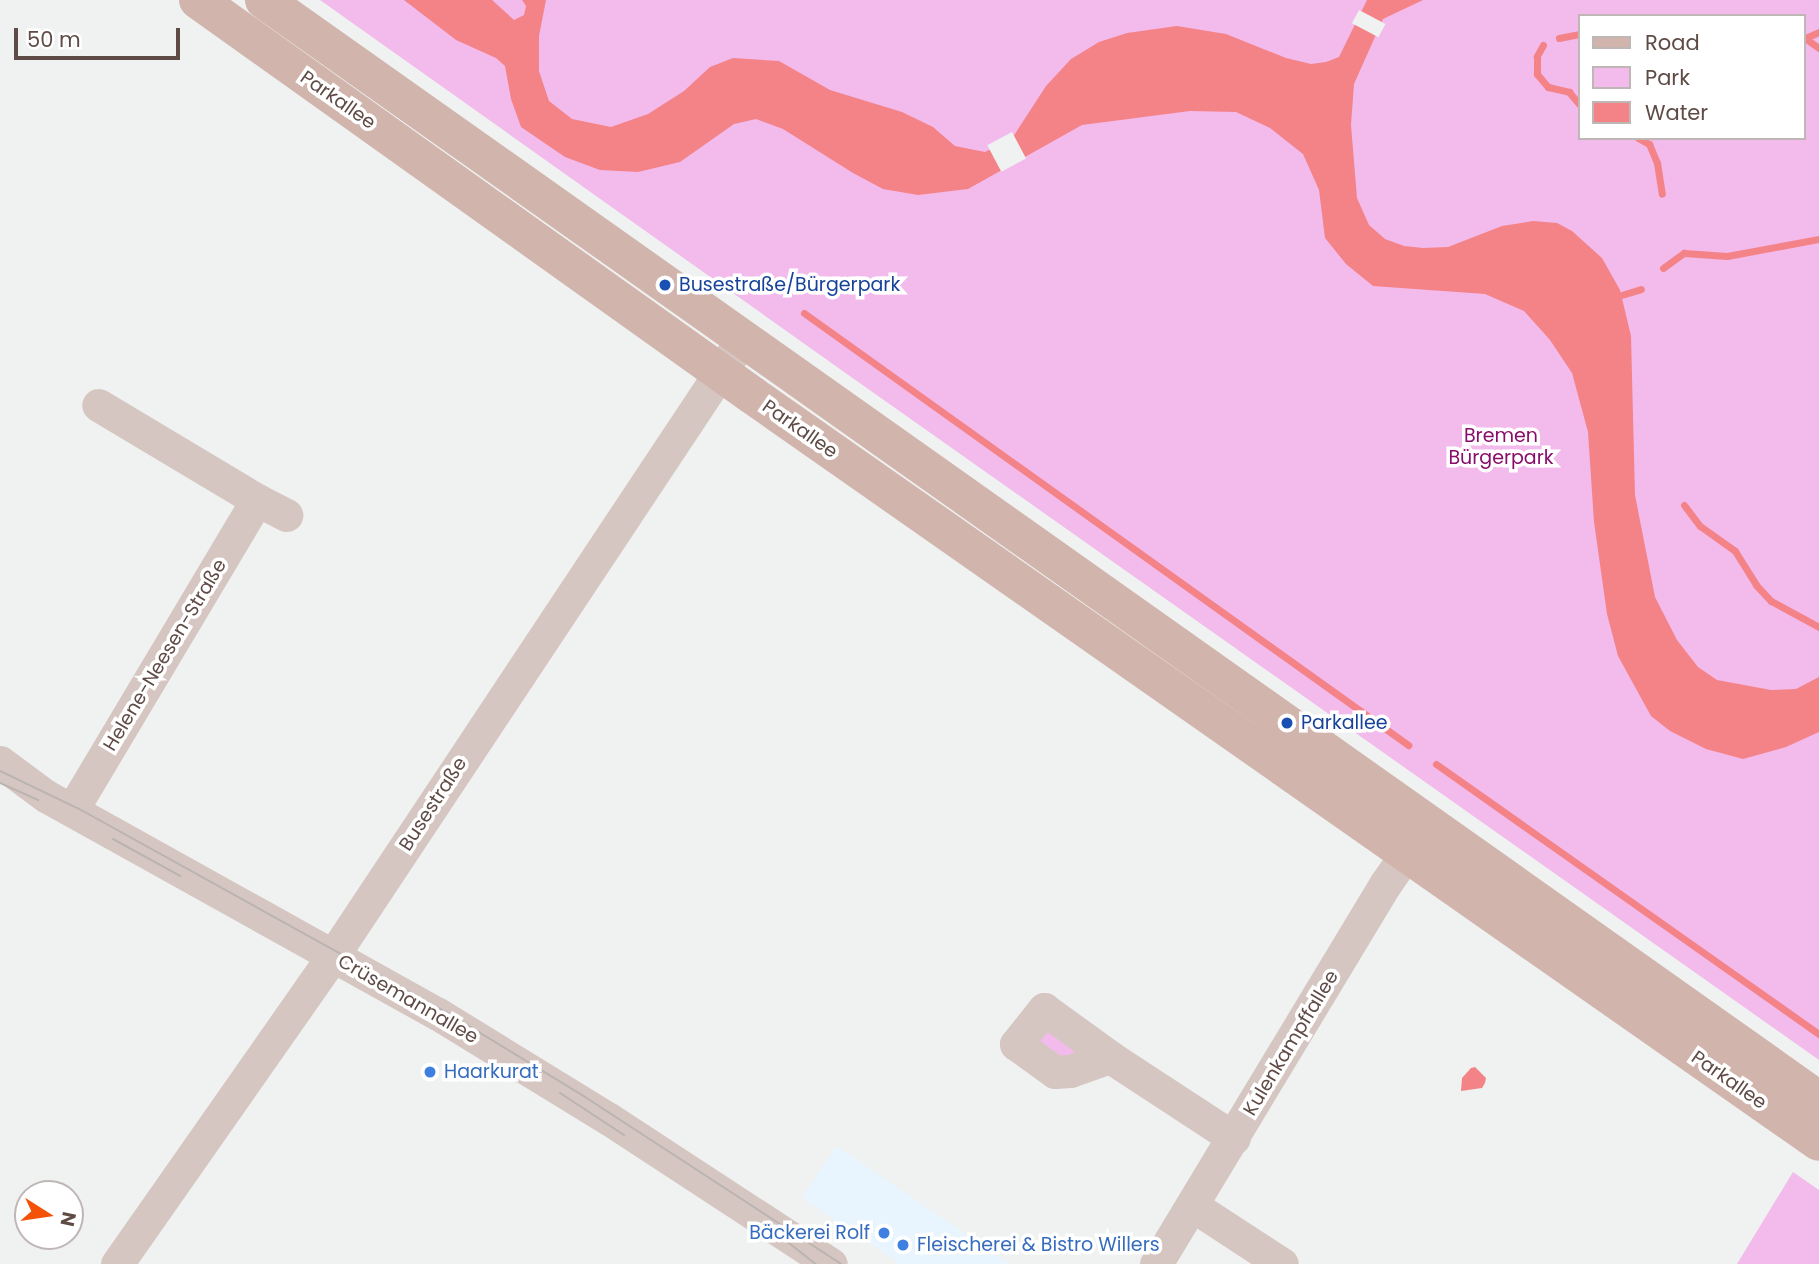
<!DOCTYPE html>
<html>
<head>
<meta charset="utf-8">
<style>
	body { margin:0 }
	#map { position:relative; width:1819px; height:1264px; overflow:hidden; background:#eff2f1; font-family:Poppins,sans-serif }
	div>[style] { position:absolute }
	.commercial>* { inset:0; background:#e8f4fe }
	.green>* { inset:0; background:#f3baec }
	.water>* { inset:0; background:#f48388 }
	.pier>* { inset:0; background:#eff2f1; transform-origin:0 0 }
	.stream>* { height:7px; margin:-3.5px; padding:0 3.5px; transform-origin:3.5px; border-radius:3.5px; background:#f48388 }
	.minor>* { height:33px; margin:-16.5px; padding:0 16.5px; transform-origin:16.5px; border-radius:16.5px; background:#d6c6c2 }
	.major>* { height:38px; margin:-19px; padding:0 19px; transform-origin:19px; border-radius:19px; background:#d1b5ad }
	.tram>* { height:2px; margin:-1px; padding:0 1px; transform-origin:1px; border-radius:1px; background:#bab4b1 }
	.dots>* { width:19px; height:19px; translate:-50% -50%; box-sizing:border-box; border:4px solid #fff; border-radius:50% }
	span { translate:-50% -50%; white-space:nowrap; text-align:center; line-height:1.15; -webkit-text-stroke:7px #fff; paint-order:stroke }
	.street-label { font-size:19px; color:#5f4b46 }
	.transit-label { font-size:19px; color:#164399 }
	.left { translate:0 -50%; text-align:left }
	.park-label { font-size:19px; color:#880e6a }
	.shop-label { font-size:19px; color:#366cbe }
	.right { translate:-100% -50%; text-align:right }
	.legend { position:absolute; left:1578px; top:14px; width:228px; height:126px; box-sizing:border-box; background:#fff; border:2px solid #bfb7b5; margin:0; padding:9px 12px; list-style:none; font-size:21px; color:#5f4b46 }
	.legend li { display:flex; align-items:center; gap:14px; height:35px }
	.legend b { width:35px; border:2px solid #bfb7b5 }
	.north { position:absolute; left:14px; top:1180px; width:70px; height:70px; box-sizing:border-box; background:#fff; border:2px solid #bfb7b5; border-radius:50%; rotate:102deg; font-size:19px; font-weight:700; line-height:28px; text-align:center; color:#5f4b46 }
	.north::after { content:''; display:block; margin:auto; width:24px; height:32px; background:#f35208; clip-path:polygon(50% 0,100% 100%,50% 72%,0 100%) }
	.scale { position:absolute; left:14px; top:28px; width:166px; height:32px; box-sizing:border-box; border:4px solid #5f4b46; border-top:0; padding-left:9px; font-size:21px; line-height:24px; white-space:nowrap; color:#5f4b46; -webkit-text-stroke:5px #fff; paint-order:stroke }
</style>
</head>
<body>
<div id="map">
	<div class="commercial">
		<div style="clip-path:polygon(836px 1146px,1010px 1264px,900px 1264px,875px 1247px,802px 1198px)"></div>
	</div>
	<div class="green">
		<div style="clip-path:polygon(evenodd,320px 0,1819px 0,1819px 1060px,854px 379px,320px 0,1579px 16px,1803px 16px,1803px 138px,1579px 138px,1579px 16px)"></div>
		<div style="clip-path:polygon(1037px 1028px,1088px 1046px,1067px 1063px,1036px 1045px)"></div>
		<div style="clip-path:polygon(1793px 1172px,1819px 1190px,1819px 1264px,1737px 1264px)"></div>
	</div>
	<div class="water">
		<div style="clip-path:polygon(404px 0,492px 0,514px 20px,524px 15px,526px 6px,522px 0,546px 0,539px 36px,539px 71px,549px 101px,572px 119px,611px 127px,648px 114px,684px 91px,710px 67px,733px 58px,779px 61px,830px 90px,902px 112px,933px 127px,955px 146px,985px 152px,1013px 137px,1046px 86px,1071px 59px,1099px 42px,1127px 33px,1177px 26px,1226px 34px,1286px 58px,1311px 64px,1326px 62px,1339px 57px,1367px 0,1423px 0,1383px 19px,1354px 84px,1351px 125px,1357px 198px,1369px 225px,1385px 239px,1404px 246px,1423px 248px,1448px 247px,1502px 226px,1533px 221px,1557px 223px,1572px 231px,1602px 258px,1620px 290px,1631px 336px,1635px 495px,1655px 597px,1677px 640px,1698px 667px,1717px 680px,1771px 690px,1796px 689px,1819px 677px,1819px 732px,1786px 747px,1743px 759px,1706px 749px,1670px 731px,1651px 716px,1618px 656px,1607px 614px,1594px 522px,1588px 432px,1572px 373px,1550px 340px,1524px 311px,1485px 294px,1373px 286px,1346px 264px,1325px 238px,1319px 190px,1303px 154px,1270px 128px,1236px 112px,1190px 111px,1082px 125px,968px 189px,918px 195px,883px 189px,853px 173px,783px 129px,756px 119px,734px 124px,680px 162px,638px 172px,600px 170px,565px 157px,521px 127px,511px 99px,505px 66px,496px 58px,456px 40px)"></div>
		<div style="clip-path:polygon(1475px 1067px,1486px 1078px,1485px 1083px,1482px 1088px,1461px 1091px,1462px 1078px,1471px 1068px)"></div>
	</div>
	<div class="pier">
		<div style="left:1359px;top:10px;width:30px;height:15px;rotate:28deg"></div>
		<div style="left:1012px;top:132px;width:30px;height:28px;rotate:62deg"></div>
	</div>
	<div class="stream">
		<div style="left:1559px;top:38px;width:20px;rotate:-11deg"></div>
		<div style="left:1803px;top:39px;width:17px;rotate:-24deg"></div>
		<div style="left:1806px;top:39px;width:16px;rotate:35deg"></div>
		<div style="left:1543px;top:45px;width:13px;rotate:119deg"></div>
		<div style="left:1537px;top:56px;width:18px;rotate:90deg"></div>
		<div style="left:1537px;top:74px;width:17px;rotate:50deg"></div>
		<div style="left:1548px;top:87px;width:22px;rotate:13deg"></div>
		<div style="left:1569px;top:92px;width:16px;rotate:50deg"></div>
		<div style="left:1638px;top:138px;width:13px;rotate:29deg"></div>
		<div style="left:1649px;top:144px;width:21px;rotate:67deg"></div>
		<div style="left:1657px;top:163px;width:31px;rotate:81deg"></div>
		<div style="left:1663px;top:268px;width:26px;rotate:-36deg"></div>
		<div style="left:1684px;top:253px;width:43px;rotate:4deg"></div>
		<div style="left:1727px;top:256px;width:94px;rotate:-10.5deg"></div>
		<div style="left:1615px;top:297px;width:27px;rotate:-17deg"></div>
		<div style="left:804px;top:313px;width:743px;rotate:35.57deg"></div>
		<div style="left:1684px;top:505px;width:26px;rotate:53deg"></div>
		<div style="left:1700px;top:526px;width:43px;rotate:35.5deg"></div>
		<div style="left:1735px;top:551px;width:40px;rotate:58deg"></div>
		<div style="left:1756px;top:585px;width:22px;rotate:47deg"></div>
		<div style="left:1771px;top:601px;width:55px;rotate:28.4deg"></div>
		<div style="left:1436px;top:764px;width:469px;rotate:35.2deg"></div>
	</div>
	<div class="minor">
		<div style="left:257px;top:500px;width:33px;rotate:27deg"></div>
		<div style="left:0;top:762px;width:57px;rotate:36.5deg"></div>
		<div style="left:46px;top:796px;width:449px;rotate:29.1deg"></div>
		<div style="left:438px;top:1014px;width:201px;rotate:31.6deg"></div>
		<div style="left:609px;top:1119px;width:265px;rotate:33.2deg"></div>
		<div style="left:72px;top:810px;width:361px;rotate:-59.2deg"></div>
		<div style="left:257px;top:500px;width:185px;rotate:-149.1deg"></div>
		<div style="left:1110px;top:1057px;width:42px;rotate:160.7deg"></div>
		<div style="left:1070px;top:1071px;width:15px;rotate:176deg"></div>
		<div style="left:1055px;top:1072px;width:48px;rotate:-144.3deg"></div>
		<div style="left:1016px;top:1044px;width:45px;rotate:-51.3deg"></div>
		<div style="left:1044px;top:1009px;width:82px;rotate:36deg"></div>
		<div style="left:1110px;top:1057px;width:148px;rotate:33.2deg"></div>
		<div style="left:1193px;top:1206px;width:106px;rotate:33.1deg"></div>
		<div style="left:117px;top:1264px;width:382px;rotate:-55deg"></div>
		<div style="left:336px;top:951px;width:721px;rotate:-56.42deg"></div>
		<div style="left:1156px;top:1264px;width:445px;rotate:-58.9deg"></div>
		<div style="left:1386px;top:883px;width:61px;rotate:-55deg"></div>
	</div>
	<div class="major">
		<div style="left:198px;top:0;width:680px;rotate:35.49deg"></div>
		<div style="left:752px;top:395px;width:1302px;rotate:35deg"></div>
		<div style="left:264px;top:0;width:1905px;rotate:35.28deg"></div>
	</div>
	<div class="tram">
		<div style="left:0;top:771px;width:92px;rotate:25.7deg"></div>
		<div style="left:83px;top:811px;width:415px;rotate:29deg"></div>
		<div style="left:446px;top:1012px;width:159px;rotate:31.4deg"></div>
		<div style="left:582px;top:1095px;width:309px;rotate:33.1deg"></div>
		<div style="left:0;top:783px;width:42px;rotate:24.1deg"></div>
		<div style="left:113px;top:839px;width:77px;rotate:28.9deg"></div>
		<div style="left:379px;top:987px;width:104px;rotate:29.3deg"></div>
		<div style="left:560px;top:1093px;width:77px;rotate:33.3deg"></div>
		<div style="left:785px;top:1240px;width:39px;rotate:38deg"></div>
	</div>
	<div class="dots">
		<div style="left:665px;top:285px;background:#1a4fb4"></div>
		<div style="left:1287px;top:723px;background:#1a4fb4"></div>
		<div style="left:430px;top:1072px;background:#3f7fe0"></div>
		<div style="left:884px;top:1233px;background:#3f7fe0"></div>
		<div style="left:903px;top:1245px;background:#3f7fe0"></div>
	</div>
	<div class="street-label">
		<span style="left:338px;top:100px;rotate:35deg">Parkallee</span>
		<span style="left:800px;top:429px;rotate:35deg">Parkallee</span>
		<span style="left:165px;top:655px;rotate:-59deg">Helene-Neesen-Straße</span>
		<span style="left:433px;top:804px;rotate:-57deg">Busestraße</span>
		<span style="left:408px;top:999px;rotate:30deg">Crüsemannallee</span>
		<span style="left:1291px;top:1043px;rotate:-59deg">Kulenkampffallee</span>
		<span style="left:1729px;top:1080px;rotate:35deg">Parkallee</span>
	</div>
	<div class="transit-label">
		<span class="left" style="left:679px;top:285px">Busestraße/Bürgerpark</span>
		<span class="left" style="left:1301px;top:723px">Parkallee</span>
	</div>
	<div class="park-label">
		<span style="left:1501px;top:447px">Bremen<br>Bürgerpark</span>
	</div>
	<div class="shop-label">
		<span class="left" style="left:444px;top:1072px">Haarkurat</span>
		<span class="right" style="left:870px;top:1233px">Bäckerei Rolf</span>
		<span class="left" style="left:917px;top:1245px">Fleischerei &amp; Bistro Willers</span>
	</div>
	<ul class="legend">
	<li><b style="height:9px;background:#d1b5ad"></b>Road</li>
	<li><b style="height:19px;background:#f3baec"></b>Park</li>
	<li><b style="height:19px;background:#f48388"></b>Water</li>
	</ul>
	<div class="north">N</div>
	<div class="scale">50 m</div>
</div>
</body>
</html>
